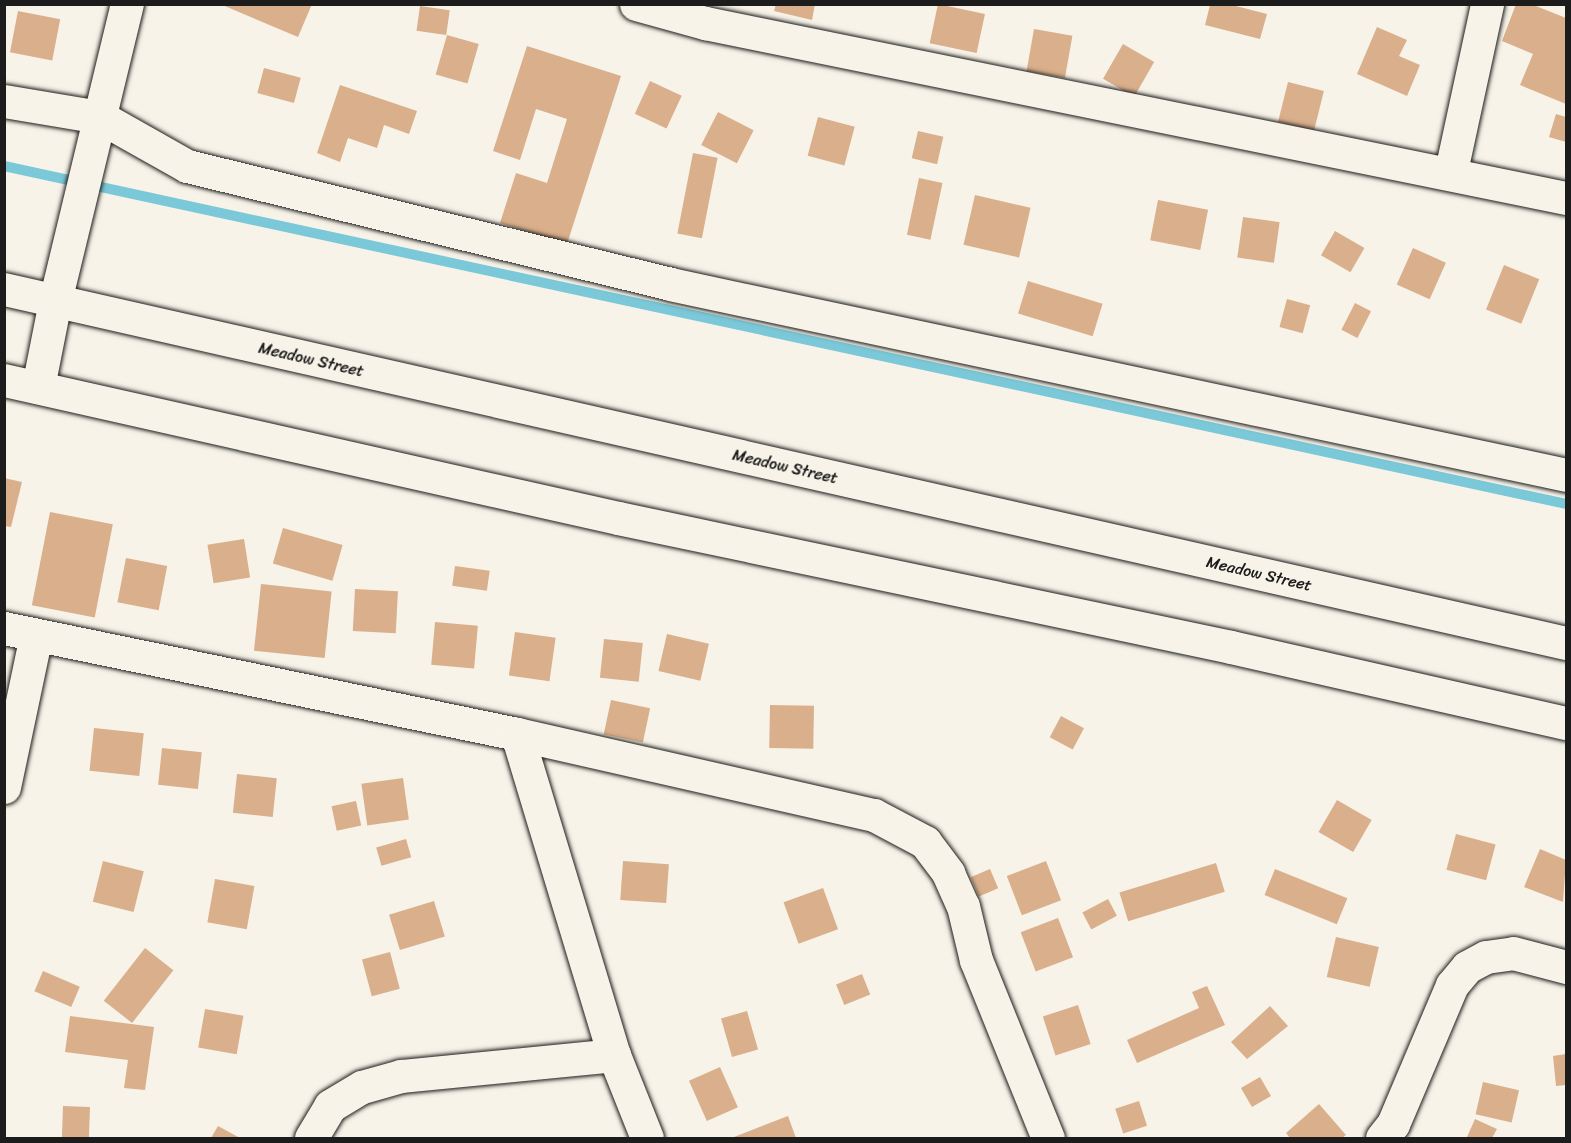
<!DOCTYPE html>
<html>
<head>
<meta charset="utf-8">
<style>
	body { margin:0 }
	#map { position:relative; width:1571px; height:1143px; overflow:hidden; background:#f7f3e8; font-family:Sriracha,sans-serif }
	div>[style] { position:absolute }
	.stream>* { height:10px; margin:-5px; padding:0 5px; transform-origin:5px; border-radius:5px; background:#7ac8d8 }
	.building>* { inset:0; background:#daaf8b; transform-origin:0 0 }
	.roads { filter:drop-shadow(0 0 2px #1c1c1c) drop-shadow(0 0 2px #1c1c1c) }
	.minor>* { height:33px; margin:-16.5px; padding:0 16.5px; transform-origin:16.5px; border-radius:16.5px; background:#f7f3e8 }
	span { translate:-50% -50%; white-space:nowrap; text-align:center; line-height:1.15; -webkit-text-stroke:4.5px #f7f3e8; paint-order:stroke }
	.street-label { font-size:16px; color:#1c1c1c }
	.frame { position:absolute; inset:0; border:6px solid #1c1c1c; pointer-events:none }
</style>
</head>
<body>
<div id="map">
	<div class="stream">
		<div style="left:4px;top:166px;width:1598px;rotate:12.21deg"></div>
	</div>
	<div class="building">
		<div style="clip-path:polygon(220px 4px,312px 4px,298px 37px)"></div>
		<div style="clip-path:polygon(776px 4px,815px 4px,812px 20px,774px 11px)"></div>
		<div style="left:938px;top:4px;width:48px;height:40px;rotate:12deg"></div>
		<div style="clip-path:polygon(1516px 4px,1531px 4px,1566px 18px,1566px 104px,1520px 85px,1533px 54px,1502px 41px)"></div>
		<div style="clip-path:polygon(1210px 5px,1232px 5px,1267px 14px,1260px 39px,1205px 25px)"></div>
		<div style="left:420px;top:6px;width:30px;height:25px;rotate:8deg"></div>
		<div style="left:18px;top:11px;width:43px;height:42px;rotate:11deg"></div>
		<div style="clip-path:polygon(1377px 27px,1407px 40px,1399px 56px,1420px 65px,1407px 96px,1357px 74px)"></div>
		<div style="left:1034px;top:29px;width:39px;height:43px;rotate:10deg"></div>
		<div style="left:447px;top:35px;width:33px;height:41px;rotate:16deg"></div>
		<div style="left:1123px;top:44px;width:36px;height:40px;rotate:30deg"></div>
		<div style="clip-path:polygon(527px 46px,621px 76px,567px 244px,500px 223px,516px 173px,547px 183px,567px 119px,536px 109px,520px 160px,493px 151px)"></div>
		<div style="left:264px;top:68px;width:38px;height:26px;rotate:15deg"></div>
		<div style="left:650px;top:81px;width:35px;height:36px;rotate:25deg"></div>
		<div style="left:1288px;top:82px;width:37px;height:41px;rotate:14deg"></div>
		<div style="clip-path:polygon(340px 85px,417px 111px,409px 134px,384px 125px,377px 148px,348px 138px,340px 162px,317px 153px)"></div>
		<div style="left:718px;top:112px;width:40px;height:37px;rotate:27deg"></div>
		<div style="clip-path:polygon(1556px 114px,1566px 117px,1566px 142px,1549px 137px)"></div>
		<div style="left:818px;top:117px;width:38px;height:40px;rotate:15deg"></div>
		<div style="left:918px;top:131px;width:26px;height:28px;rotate:13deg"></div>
		<div style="left:693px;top:153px;width:25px;height:82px;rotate:11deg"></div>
		<div style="left:919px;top:178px;width:24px;height:58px;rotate:12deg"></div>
		<div style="left:975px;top:195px;width:57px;height:51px;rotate:13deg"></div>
		<div style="left:1158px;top:200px;width:51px;height:41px;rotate:11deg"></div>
		<div style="left:1243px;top:217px;width:37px;height:41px;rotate:8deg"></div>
		<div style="left:1335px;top:231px;width:34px;height:28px;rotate:30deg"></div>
		<div style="left:1413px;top:248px;width:36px;height:40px;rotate:24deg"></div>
		<div style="left:1504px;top:265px;width:38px;height:48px;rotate:22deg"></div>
		<div style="left:1028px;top:281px;width:78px;height:34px;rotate:17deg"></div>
		<div style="left:1287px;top:299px;width:24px;height:29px;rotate:15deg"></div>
		<div style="left:1355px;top:303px;width:18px;height:30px;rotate:27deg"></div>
		<div style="clip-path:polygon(4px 478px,22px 482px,11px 527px,4px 526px)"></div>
		<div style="left:50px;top:512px;width:64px;height:95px;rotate:11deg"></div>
		<div style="left:283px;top:528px;width:62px;height:37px;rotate:16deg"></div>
		<div style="left:244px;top:539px;width:39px;height:37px;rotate:81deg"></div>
		<div style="left:126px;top:558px;width:42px;height:45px;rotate:11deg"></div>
		<div style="left:455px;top:566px;width:35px;height:20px;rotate:8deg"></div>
		<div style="left:261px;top:584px;width:71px;height:67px;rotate:6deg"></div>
		<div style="left:355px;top:589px;width:43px;height:42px;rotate:3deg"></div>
		<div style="left:435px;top:622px;width:43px;height:43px;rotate:5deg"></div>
		<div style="left:515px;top:632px;width:41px;height:44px;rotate:8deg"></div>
		<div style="left:667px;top:634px;width:43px;height:38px;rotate:13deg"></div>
		<div style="left:604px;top:639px;width:39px;height:39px;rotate:6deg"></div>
		<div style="left:611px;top:700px;width:40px;height:35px;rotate:12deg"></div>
		<div style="left:770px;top:705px;width:44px;height:43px;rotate:1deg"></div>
		<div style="left:1061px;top:716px;width:26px;height:24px;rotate:28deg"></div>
		<div style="left:94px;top:728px;width:50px;height:43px;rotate:6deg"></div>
		<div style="left:162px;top:748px;width:40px;height:37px;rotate:6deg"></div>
		<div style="left:237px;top:774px;width:40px;height:39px;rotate:6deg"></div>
		<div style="left:403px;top:778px;width:42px;height:42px;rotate:82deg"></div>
		<div style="left:1337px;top:800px;width:40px;height:37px;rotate:30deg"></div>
		<div style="left:356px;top:801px;width:25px;height:25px;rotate:78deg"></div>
		<div style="left:1456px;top:834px;width:41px;height:37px;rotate:15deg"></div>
		<div style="left:406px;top:839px;width:19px;height:31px;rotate:74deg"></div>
		<div style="clip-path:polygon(1540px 849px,1566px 860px,1563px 902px,1524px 887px)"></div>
		<div style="left:103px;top:861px;width:42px;height:42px;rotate:14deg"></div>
		<div style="left:623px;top:861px;width:46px;height:39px;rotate:4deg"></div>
		<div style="left:1046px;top:861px;width:42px;height:42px;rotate:69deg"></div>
		<div style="left:1216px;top:863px;width:30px;height:101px;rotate:73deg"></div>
		<div style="left:990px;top:869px;width:21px;height:21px;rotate:67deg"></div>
		<div style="left:1275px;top:869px;width:78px;height:28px;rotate:22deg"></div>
		<div style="left:215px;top:879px;width:40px;height:44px;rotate:10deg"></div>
		<div style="left:823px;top:888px;width:44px;height:42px;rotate:70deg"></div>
		<div style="left:1108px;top:899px;width:19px;height:29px;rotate:62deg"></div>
		<div style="left:434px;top:901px;width:37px;height:47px;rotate:73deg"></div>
		<div style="left:1058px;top:918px;width:42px;height:40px;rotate:69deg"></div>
		<div style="left:1336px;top:937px;width:44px;height:41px;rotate:13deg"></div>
		<div style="left:145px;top:948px;width:36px;height:67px;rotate:38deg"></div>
		<div style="left:390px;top:952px;width:38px;height:29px;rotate:75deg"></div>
		<div style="left:43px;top:971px;width:40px;height:22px;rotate:23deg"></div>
		<div style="left:862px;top:974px;width:22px;height:28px;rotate:68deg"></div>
		<div style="clip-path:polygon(1207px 986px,1225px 1025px,1137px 1063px,1127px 1040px,1199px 1008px,1192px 992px)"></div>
		<div style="left:1078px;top:1005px;width:41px;height:37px;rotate:72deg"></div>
		<div style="clip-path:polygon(1270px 1006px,1288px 1026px,1247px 1059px,1231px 1042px)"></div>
		<div style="left:205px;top:1009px;width:39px;height:39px;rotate:10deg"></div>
		<div style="left:747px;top:1011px;width:40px;height:27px;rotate:74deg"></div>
		<div style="clip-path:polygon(70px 1016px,154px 1027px,145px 1090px,124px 1088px,128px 1060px,65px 1052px)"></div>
		<div style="clip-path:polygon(1566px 1054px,1566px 1085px,1556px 1086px,1553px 1056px)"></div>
		<div style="left:720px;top:1067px;width:44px;height:34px;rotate:66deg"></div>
		<div style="left:1260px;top:1077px;width:22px;height:22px;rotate:60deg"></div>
		<div style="left:1483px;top:1082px;width:37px;height:33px;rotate:13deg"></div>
		<div style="left:1139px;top:1101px;width:26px;height:25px;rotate:72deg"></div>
		<div style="clip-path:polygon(1319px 1104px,1346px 1135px,1342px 1138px,1290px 1138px,1286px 1133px)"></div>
		<div style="left:63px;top:1106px;width:27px;height:32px;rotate:2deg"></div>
		<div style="clip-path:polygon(788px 1116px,796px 1138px,734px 1138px,734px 1137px)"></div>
		<div style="clip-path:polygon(1475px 1119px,1497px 1129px,1492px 1138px,1467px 1137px)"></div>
		<div style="clip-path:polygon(218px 1126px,240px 1138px,211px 1138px)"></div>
	</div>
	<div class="roads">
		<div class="minor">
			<div style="left:636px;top:4px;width:72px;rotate:15.4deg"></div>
			<div style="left:705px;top:23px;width:879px;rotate:11.49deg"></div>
			<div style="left:4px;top:101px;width:97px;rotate:9.5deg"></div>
			<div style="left:100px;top:117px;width:100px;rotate:29.4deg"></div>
			<div style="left:187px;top:166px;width:497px;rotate:13.7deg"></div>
			<div style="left:670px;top:284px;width:916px;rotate:12.03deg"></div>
			<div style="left:1451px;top:171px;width:171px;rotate:-77.8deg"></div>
			<div style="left:4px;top:289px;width:1602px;rotate:12.77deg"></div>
			<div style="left:4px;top:380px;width:629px;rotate:12.67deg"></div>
			<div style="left:618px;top:518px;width:626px;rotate:11.88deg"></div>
			<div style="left:1231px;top:647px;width:344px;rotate:12.8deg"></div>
			<div style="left:38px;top:387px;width:88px;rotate:-78.8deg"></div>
			<div style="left:55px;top:301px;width:306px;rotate:-76.4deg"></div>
			<div style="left:4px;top:628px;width:524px;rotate:11.67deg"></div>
			<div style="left:517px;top:734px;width:366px;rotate:12.8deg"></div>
			<div style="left:874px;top:815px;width:58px;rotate:27.9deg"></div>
			<div style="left:925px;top:842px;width:39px;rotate:53deg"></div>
			<div style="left:948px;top:873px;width:36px;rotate:66deg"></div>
			<div style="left:963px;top:906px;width:56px;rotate:76.5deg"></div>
			<div style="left:976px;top:960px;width:192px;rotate:68deg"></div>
			<div style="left:517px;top:734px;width:335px;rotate:73.2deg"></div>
			<div style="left:614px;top:1055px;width:89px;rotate:68.3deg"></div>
			<div style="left:4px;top:787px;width:155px;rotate:-78.1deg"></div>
			<div style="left:311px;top:1138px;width:37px;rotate:-59deg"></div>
			<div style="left:330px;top:1106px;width:37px;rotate:-31deg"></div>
			<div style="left:362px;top:1087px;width:41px;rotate:-15.8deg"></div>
			<div style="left:401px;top:1076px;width:214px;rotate:-5.6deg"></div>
			<div style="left:1382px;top:1138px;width:18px;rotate:-52deg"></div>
			<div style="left:1393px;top:1124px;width:151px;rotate:-67deg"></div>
			<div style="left:1452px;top:985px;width:23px;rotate:-50deg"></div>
			<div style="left:1467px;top:967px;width:21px;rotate:-28deg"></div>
			<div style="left:1486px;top:957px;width:27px;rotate:-8deg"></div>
			<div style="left:1513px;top:953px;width:55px;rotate:14.8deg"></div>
		</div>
	</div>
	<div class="street-label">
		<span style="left:311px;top:360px;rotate:13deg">Meadow Street</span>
		<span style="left:785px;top:467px;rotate:13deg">Meadow Street</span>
		<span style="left:1259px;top:574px;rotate:13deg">Meadow Street</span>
	</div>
	<div class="frame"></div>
</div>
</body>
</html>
